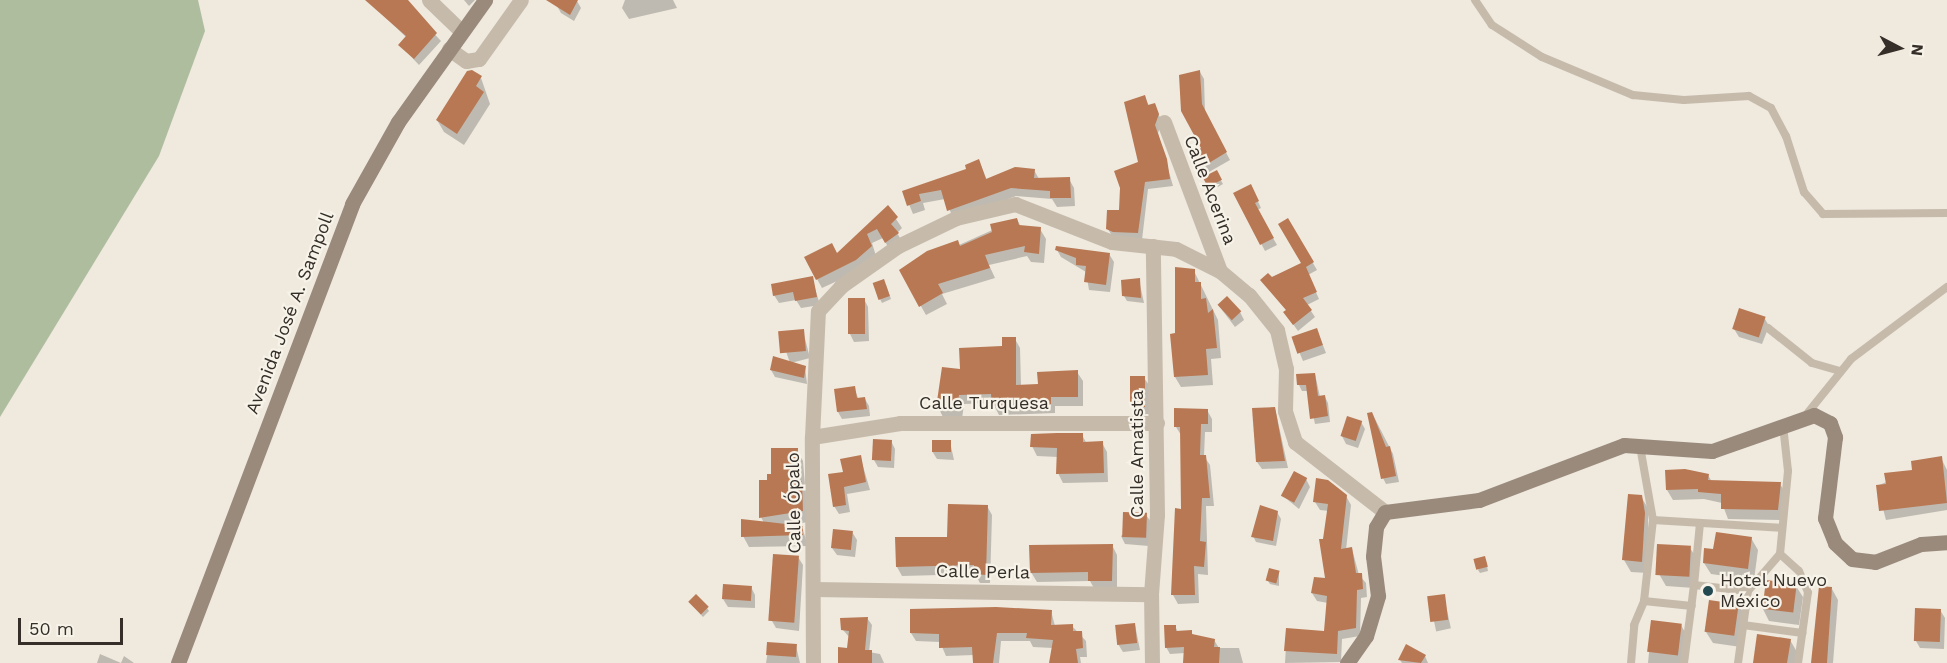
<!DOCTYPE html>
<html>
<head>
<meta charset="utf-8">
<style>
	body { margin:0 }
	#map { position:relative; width:1947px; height:663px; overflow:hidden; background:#efe9de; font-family:"Work Sans",sans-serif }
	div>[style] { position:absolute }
	.green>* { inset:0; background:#afbd9f }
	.shadow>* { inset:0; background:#0003; transform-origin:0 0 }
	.building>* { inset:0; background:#b87853; transform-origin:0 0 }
	.lane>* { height:8px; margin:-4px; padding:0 4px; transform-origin:4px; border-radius:4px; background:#c6baab }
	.street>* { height:15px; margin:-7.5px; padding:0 7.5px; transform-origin:7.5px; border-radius:7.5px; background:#c6baab }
	.secondary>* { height:15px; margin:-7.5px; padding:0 7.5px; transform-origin:7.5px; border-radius:7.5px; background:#998a7c }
	.dots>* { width:16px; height:16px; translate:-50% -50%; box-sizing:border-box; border:3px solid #f7f3e9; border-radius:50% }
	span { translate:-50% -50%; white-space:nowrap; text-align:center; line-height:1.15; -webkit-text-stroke:4.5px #f7f3e9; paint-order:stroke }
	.street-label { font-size:18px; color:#352e29 }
	.poi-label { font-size:18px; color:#352e29 }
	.left { translate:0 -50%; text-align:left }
	.north { position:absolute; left:1869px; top:18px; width:60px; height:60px; -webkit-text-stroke:4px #f7f3e9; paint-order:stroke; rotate:96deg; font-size:16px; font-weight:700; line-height:24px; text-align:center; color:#352e29 }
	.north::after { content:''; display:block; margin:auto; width:21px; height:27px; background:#352e29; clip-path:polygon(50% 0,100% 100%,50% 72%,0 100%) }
	.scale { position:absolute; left:18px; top:618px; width:105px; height:27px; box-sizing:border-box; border:3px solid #352e29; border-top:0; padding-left:8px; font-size:18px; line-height:21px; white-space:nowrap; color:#352e29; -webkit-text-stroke:4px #f7f3e9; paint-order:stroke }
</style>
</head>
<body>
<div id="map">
	<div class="green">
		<div style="clip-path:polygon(0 0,198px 0,205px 31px,159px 156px,0 417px)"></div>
	</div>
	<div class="shadow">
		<div style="clip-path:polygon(367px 0,403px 0,441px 41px,419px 65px,400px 45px,407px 38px)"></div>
		<div style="clip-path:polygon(464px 0,475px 0,469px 6px)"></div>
		<div style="clip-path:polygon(560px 0,577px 1px,581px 8px,574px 21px,561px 13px,557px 6px)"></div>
		<div style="clip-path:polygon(625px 0,673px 0,677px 8px,629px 19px,622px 8px)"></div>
		<div style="clip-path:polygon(1200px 72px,1204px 79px,1205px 113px,1230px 160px,1209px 172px,1197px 152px,1203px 149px)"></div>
		<div style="clip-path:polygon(481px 78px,490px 104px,464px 145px,444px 132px,437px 120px)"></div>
		<div style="clip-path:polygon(1145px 97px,1149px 106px,1154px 104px,1162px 122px,1158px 133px,1173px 186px,1148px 189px,1142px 240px,1112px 236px,1108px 229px,1120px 212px,1139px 163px)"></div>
		<div style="clip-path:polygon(979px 161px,987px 180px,1034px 170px,1039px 179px,1069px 179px,1074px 188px,1075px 206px,1057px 207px,1052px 199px,1016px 196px,954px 220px,945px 199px,923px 203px,925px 210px,913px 214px,904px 192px,968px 170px)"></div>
		<div style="left:1216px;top:172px;width:14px;height:13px;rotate:60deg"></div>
		<div style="clip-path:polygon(1235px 193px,1254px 193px,1261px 208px,1257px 210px,1277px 245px,1265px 251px)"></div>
		<div style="clip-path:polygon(888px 207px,902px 228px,897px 233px,903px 243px,891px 252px,883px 238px,872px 243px,876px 256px,861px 270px,822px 288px,817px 279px)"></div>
		<div style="clip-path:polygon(1017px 219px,1021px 227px,1040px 229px,1046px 239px,1044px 263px,1031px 262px,1027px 256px,989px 265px,995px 278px,942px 294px,947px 304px,926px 315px,901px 271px)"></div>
		<div style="clip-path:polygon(1288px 220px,1317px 270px,1308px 275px,1319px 299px,1307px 305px,1315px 317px,1298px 331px,1285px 313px,1287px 311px,1262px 281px,1303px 264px)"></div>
		<div style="clip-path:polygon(1057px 250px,1109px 254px,1114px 262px,1110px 292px,1089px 290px,1086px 272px,1061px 257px)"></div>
		<div style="clip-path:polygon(1194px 271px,1218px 320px,1221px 358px,1211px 359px,1213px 385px,1181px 387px,1175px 377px,1176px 335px)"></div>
		<div style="clip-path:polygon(812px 278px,820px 305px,801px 308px,796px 300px,779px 303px,774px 295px)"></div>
		<div style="clip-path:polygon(1139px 280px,1144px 303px,1127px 301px,1124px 296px)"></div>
		<div style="clip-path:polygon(886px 285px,891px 299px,882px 303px,880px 299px)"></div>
		<div style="clip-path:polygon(849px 299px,864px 299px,868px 307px,869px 341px,854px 342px,850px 334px)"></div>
		<div style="clip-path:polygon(1219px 306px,1240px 312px,1244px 320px,1235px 327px)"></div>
		<div style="clip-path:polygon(1765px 319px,1769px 326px,1762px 344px,1739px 337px,1734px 329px)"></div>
		<div style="clip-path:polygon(1317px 330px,1326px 353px,1303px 361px,1293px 337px)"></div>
		<div style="clip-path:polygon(803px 331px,810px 358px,791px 363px,805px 367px,807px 384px,775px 377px,771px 370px,790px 363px,781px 337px)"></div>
		<div style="clip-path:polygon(1015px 339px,1020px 348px,1021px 386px,1039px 386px,1077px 372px,1083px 381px,1083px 406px,1055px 406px,1055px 413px,999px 415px,993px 403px,964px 404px,962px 419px,943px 417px,938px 407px,962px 371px)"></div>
		<div style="clip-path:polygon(1315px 374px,1320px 397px,1325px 397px,1328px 403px,1330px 422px,1315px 424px,1308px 391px,1302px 391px,1299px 385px)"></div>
		<div style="clip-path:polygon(1144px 378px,1149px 385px,1149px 414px,1135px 414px,1131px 406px)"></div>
		<div style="clip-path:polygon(854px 388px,859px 400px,865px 399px,869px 406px,870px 416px,842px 419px,838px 412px)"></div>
		<div style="clip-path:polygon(1275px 408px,1288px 468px,1262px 469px,1257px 462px)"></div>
		<div style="clip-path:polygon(1207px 410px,1212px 419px,1212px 432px,1205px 432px,1204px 456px,1210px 465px,1214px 506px,1206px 506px,1208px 575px,1198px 574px,1199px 603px,1178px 604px,1173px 595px,1177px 510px,1183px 510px,1181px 435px,1176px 427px)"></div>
		<div style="clip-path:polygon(1372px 413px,1393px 454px,1399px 482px,1386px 484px,1383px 478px)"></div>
		<div style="clip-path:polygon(1361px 422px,1365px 429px,1358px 448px,1346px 444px,1342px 436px)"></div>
		<div style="clip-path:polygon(1082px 435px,1087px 444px,1102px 443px,1107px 452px,1108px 482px,1063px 483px,1058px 473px,1058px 457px,1037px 456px,1032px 446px)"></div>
		<div style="clip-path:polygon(891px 441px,895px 449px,894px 468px,878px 467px,874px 460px)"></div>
		<div style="clip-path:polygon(950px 442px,954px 460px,937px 459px,932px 451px)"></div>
		<div style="clip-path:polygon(797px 450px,803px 461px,808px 522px,789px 525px,802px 527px,808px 546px,749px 547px,743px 536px,764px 523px,761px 517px,768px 481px)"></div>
		<div style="clip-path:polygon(860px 456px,870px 490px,847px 494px,850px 512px,839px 514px,834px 506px,845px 473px)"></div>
		<div style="clip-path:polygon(1941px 458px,1947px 470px,1947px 510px,1886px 520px,1877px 486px)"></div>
		<div style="clip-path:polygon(1708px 475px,1712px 482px,1780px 484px,1786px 494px,1783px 520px,1728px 519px,1722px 503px,1704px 499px,1673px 500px,1667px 490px)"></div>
		<div style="clip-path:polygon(1306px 479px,1310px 487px,1299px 509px,1283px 496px)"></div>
		<div style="clip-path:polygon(1346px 496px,1351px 505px,1346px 550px,1352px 549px,1359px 575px,1366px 583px,1367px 597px,1361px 598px,1360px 636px,1342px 639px,1341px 662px,1285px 663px,1287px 630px,1325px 633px,1328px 603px,1317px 601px,1312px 593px,1327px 580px,1324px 540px,1329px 511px,1320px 510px,1315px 502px)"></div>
		<div style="clip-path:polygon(1641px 497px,1648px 508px,1648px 573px,1631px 572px,1624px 560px)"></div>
		<div style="clip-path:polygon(987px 506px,992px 515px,990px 583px,980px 583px,975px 574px,902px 576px,897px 567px,949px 538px)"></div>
		<div style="clip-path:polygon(1277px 512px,1281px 519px,1276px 546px,1256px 542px,1253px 536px)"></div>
		<div style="clip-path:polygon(1146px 515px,1151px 522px,1149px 546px,1125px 544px,1121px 536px)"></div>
		<div style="clip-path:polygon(852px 532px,857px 540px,855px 557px,837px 555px,832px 548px)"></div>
		<div style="clip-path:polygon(1751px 538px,1758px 550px,1754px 580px,1711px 574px,1704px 563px,1715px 551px)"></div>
		<div style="clip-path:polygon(1112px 545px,1117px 555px,1117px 590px,1095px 590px,1090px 581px,1037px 582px,1031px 572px)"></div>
		<div style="clip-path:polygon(1690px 548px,1697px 559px,1694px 588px,1666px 586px,1659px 574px)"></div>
		<div style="clip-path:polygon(798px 557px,803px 565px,799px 631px,776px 628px,772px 621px)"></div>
		<div style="clip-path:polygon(1486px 561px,1488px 571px,1480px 573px,1478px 570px)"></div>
		<div style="clip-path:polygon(1279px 572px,1279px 586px,1270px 584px,1268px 581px)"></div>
		<div style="clip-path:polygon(1796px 586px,1803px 597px,1799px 625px,1769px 621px,1763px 609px)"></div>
		<div style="clip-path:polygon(751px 587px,755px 595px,755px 608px,728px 607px,723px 599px)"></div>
		<div style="clip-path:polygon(1832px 589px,1838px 600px,1833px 663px,1812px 663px)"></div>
		<div style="left:1444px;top:596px;width:33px;height:15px;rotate:78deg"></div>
		<div style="clip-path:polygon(692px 605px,707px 608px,709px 611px,703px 617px)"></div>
		<div style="clip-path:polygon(1739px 605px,1745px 617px,1741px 647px,1713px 643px,1706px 632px)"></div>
		<div style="clip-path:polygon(1940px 610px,1945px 618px,1944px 649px,1920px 648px,1916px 641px)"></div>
		<div style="clip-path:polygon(1051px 611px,1055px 626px,1072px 626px,1086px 641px,1087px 657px,1080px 657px,1081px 663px,1051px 663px,1053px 648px,1033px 647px,1030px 641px,1001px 641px,999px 663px,974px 663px,974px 655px,946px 656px,940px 642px,916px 641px,911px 633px)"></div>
		<div style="clip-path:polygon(867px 618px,872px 625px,869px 652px,880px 654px,884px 663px,840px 663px,849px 650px,850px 638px,843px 630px)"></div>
		<div style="clip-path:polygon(1652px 622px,1681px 625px,1687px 636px,1684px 663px,1648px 663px)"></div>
		<div style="clip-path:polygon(1135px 625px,1140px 650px,1123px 652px,1118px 644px)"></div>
		<div style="clip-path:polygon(1175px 626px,1178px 632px,1191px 632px,1194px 636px,1214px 640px,1219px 648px,1239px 648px,1243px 663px,1184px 663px,1185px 653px,1170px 654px,1166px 647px)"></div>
		<div style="clip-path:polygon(1790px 640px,1797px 652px,1795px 663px,1755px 663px)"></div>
		<div style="clip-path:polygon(769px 644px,796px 646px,800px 663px,766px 663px)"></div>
		<div style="clip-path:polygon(100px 654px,121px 663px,124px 656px,134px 663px,97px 663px)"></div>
		<div style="clip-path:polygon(1425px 656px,1428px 663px,1402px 663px,1400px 660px)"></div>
	</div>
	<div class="building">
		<div style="clip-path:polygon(365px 0,408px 0,437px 33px,414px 59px,398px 45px,406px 36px)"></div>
		<div style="clip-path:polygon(546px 0,578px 0,570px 15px)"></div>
		<div style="clip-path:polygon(472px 70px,482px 76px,476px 86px,484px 92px,457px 134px,436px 120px,467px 71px)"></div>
		<div style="clip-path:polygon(1200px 70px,1202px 104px,1227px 152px,1204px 166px,1195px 152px,1201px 148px,1181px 111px,1179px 75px)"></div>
		<div style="clip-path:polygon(1145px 95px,1148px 105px,1155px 103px,1159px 114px,1155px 125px,1167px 159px,1170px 179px,1145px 182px,1138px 233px,1113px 232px,1106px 229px,1107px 210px,1119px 210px,1120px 188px,1114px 171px,1138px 162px,1124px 102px)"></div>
		<div style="clip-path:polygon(979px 159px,986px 179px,1015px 167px,1035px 169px,1034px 178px,1070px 177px,1071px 198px,1050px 198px,1050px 191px,1011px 188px,947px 211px,941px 190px,919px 194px,921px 201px,907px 206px,902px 191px,966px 169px,965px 165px)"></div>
		<div style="left:1217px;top:170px;width:11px;height:16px;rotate:63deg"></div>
		<div style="clip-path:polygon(1251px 184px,1259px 201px,1255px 203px,1274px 238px,1260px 245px,1233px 193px)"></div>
		<div style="clip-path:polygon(888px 205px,898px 217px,891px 224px,899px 233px,885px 243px,877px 229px,867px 234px,872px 246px,856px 260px,816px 280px,804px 257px,832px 243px,837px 253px)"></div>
		<div style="clip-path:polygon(1017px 218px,1019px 225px,1041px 227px,1039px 254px,1024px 252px,1025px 246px,985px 255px,990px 268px,938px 284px,943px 293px,919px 307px,899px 270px,927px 251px,958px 240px,960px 246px,992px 232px,990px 224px)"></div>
		<div style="clip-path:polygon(1288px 218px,1314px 262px,1306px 267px,1317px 292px,1303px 298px,1312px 310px,1293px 325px,1283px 312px,1286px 310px,1260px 280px,1268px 273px,1272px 277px,1301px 263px,1278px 224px)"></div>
		<div style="clip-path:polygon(1056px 246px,1110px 253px,1106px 285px,1084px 282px,1086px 266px,1076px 265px,1076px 258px,1055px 250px)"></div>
		<div style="clip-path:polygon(1175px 267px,1195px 269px,1195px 282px,1201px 282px,1201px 299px,1206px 298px,1208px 313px,1213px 309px,1217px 348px,1206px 349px,1208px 375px,1174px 377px,1170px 334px,1175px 333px)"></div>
		<div style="clip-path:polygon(813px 276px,817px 297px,795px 301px,793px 292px,773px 296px,771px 284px)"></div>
		<div style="clip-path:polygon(1140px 278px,1141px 298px,1122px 296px,1121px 280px)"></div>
		<div style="left:884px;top:279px;width:18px;height:12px;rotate:71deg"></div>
		<div style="left:1227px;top:296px;width:21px;height:13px;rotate:47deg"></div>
		<div style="left:848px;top:298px;width:17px;height:36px"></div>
		<div style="left:1739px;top:308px;width:28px;height:22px;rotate:18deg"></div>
		<div style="left:1317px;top:328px;width:18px;height:27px;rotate:71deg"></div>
		<div style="left:804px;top:329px;width:22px;height:26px;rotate:85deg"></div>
		<div style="clip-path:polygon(1002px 337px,1016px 337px,1016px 385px,1038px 384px,1037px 372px,1078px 370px,1078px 397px,1051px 397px,1051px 404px,992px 406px,991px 394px,959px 395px,957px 410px,936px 408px,942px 367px,960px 369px,959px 348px,1002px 346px)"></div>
		<div style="clip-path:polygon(773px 356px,806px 366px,804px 378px,770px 370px)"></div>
		<div style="clip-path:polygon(1315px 373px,1318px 396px,1325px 395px,1328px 416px,1310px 419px,1306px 385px,1297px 385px,1296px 374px)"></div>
		<div style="left:1130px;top:376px;width:15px;height:31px"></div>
		<div style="clip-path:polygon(855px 386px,857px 398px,865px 397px,867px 409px,837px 412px,834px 389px)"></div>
		<div style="clip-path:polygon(1275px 407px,1285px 461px,1256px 462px,1252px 408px)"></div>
		<div style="clip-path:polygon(1174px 408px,1208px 409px,1208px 424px,1201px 424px,1200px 455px,1206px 455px,1210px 498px,1202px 498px,1200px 541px,1206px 542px,1204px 567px,1194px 566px,1195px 595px,1171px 595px,1175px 508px,1181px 509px,1180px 427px,1174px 427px)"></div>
		<div style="clip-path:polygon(1372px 412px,1386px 447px,1390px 446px,1396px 476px,1381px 479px,1367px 413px)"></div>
		<div style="left:1347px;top:416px;width:16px;height:21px;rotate:18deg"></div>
		<div style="clip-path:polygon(1057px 433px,1083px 433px,1083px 442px,1103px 441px,1104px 473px,1056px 474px,1057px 448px,1030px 447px,1031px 434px)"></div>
		<div style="left:873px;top:439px;width:19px;height:21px;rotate:3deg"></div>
		<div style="left:932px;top:440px;width:19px;height:12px"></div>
		<div style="clip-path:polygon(771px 448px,798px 448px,797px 481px,802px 481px,803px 511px,759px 518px,759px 480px,767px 480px,767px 474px,771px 474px)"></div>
		<div style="clip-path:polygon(861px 455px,866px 482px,844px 487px,846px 505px,833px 507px,828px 474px,843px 472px,840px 459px)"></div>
		<div style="clip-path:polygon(1942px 456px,1947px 503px,1879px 511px,1876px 485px,1886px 484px,1884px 473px,1912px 470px,1911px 461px)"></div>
		<div style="clip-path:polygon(1685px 469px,1709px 474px,1708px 480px,1781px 482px,1778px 510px,1721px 509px,1721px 494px,1698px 492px,1698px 489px,1666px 490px,1665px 470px)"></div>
		<div style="left:1294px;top:471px;width:15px;height:28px;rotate:28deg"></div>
		<div style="clip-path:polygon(1316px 478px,1328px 480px,1347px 495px,1341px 549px,1352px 547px,1356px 573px,1362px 573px,1363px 589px,1357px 590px,1356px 628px,1338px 631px,1337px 654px,1284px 651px,1286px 628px,1324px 631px,1327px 596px,1311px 593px,1314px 577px,1325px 578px,1319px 539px,1323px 539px,1328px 504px,1313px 502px)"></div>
		<div style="clip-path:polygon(1628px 494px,1642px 495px,1645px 513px,1642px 562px,1622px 560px)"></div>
		<div style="clip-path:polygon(948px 504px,988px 505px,986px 575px,974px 574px,974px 565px,896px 567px,895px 537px,947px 537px)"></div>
		<div style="clip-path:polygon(1260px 505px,1278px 511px,1273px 541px,1251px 537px)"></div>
		<div style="left:1123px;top:512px;width:24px;height:25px;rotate:2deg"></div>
		<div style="clip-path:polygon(741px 519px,803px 526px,803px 535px,741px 537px)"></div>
		<div style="left:833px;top:529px;width:20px;height:19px;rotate:6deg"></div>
		<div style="clip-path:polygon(1716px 532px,1752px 537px,1748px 569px,1703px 563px,1704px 548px,1713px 549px)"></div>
		<div style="clip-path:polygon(1113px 544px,1112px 581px,1088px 581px,1088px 572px,1030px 573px,1029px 545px)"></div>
		<div style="left:1657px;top:544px;width:34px;height:31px;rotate:3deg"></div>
		<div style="left:773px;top:554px;width:26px;height:67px;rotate:4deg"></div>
		<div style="left:1485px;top:556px;width:11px;height:12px;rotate:75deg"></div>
		<div style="left:1269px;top:568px;width:11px;height:13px;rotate:15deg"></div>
		<div style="left:1766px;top:580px;width:31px;height:29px;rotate:7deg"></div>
		<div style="left:723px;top:584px;width:29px;height:15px;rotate:4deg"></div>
		<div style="clip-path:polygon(1819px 586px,1832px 587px,1827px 663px,1811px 663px)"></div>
		<div style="left:696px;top:594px;width:18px;height:11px;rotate:45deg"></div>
		<div style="left:1445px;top:594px;width:26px;height:18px;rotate:83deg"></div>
		<div style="left:1709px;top:600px;width:30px;height:32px;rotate:8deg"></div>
		<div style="clip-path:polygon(996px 607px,1052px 610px,1051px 625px,1073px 624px,1073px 631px,1082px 631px,1083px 648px,1076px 649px,1078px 663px,1049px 663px,1053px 640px,1026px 638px,1027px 633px,997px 633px,993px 663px,973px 663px,972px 647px,939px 648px,939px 634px,910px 633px,910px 609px)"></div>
		<div style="left:1915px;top:608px;width:26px;height:33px;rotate:2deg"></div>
		<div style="clip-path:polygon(868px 617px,865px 650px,872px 650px,872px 663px,838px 663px,838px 647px,847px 648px,849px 631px,841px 630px,840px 618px)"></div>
		<div style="left:1651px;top:620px;width:31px;height:32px;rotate:7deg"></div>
		<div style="left:1135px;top:623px;width:20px;height:20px;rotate:84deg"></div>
		<div style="clip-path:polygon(1164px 625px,1176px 625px,1176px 631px,1192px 630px,1192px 634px,1215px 639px,1214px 647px,1220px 647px,1219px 663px,1183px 663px,1184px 647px,1165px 648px)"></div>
		<div style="clip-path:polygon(1757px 634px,1791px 639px,1787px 663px,1753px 663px)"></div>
		<div style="left:767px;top:642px;width:30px;height:13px;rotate:4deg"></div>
		<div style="clip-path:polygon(1406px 644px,1426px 655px,1421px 663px,1398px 660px)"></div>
	</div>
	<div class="lane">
		<div style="left:1475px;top:0;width:30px;rotate:56deg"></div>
		<div style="left:1492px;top:25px;width:59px;rotate:32.6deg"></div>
		<div style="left:1542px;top:57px;width:99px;rotate:22.7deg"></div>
		<div style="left:1633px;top:95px;width:51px;rotate:5.6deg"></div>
		<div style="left:1684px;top:100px;width:65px;rotate:-3.5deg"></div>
		<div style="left:1749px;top:96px;width:25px;rotate:29deg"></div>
		<div style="left:1771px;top:108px;width:32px;rotate:62deg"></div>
		<div style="left:1786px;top:136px;width:59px;rotate:72.2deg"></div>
		<div style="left:1804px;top:192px;width:29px;rotate:49deg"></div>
		<div style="left:1823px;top:214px;width:124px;rotate:-0.5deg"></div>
		<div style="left:1768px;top:328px;width:56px;rotate:38.5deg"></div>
		<div style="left:1812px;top:363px;width:29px;rotate:16deg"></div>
		<div style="left:1806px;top:415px;width:72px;rotate:-51.2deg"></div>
		<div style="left:1851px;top:359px;width:120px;rotate:-36.9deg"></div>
		<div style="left:1783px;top:425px;width:46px;rotate:83.8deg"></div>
		<div style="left:1788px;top:471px;width:83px;rotate:95.5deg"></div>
		<div style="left:1780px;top:554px;width:25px;rotate:42deg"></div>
		<div style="left:1799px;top:571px;width:23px;rotate:67deg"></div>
		<div style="left:1808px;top:592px;width:72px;rotate:98deg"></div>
		<div style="left:1653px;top:520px;width:129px;rotate:3.5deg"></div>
		<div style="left:1700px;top:523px;width:62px;rotate:95.5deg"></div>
		<div style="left:1694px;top:585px;width:54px;rotate:6.3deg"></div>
		<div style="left:1644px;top:601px;width:48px;rotate:5.9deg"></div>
		<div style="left:1743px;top:625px;width:60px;rotate:7.7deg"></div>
		<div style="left:1631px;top:663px;width:38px;rotate:-85deg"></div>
		<div style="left:1634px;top:625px;width:26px;rotate:-67deg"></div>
		<div style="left:1644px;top:601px;width:81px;rotate:-83.7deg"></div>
		<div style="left:1653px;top:520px;width:75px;rotate:-100deg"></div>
		<div style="left:1684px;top:663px;width:79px;rotate:-82.7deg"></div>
		<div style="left:1738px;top:663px;width:73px;rotate:-82.1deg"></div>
		<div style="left:1748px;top:591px;width:49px;rotate:-49.1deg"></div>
	</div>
	<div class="street">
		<div style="left:429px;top:0;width:43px;rotate:44.1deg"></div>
		<div style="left:449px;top:49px;width:21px;rotate:35deg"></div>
		<div style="left:466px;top:61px;width:13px;rotate:-9deg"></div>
		<div style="left:479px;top:59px;width:72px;rotate:-54.6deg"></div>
		<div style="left:1164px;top:122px;width:159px;rotate:69.4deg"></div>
		<div style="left:812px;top:437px;width:89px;rotate:-9deg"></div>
		<div style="left:900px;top:423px;width:257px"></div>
		<div style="left:814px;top:589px;width:337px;rotate:0.9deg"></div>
		<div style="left:813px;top:663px;width:226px;rotate:-90.3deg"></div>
		<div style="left:812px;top:437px;width:126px;rotate:-87.3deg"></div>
		<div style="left:818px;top:311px;width:34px;rotate:-47deg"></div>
		<div style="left:841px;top:286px;width:70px;rotate:-35.1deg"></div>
		<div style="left:898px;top:246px;width:64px;rotate:-25.8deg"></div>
		<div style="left:956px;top:218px;width:61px;rotate:-13.3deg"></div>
		<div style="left:1015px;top:204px;width:104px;rotate:21.4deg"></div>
		<div style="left:1112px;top:242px;width:64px;rotate:6.2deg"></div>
		<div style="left:1176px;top:249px;width:49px;rotate:26.6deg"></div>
		<div style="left:1220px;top:271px;width:38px;rotate:40deg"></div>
		<div style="left:1249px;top:295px;width:45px;rotate:51.3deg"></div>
		<div style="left:1277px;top:330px;width:40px;rotate:77deg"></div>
		<div style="left:1286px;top:369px;width:42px;rotate:91.4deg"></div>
		<div style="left:1285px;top:411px;width:33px;rotate:72deg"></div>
		<div style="left:1295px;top:442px;width:114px;rotate:37.9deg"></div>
		<div style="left:1152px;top:663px;width:69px;rotate:-90.8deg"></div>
		<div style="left:1151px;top:594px;width:79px;rotate:-85.7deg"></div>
		<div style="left:1157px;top:515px;width:269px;rotate:-90.9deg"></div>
	</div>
	<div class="secondary">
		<div style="left:178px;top:663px;width:491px;rotate:-69.2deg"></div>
		<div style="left:352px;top:204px;width:94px;rotate:-60.7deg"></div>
		<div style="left:398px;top:122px;width:150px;rotate:-54.5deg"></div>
		<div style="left:1347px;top:663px;width:33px;rotate:-55deg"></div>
		<div style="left:1366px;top:636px;width:42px;rotate:-73.3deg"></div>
		<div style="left:1378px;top:596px;width:40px;rotate:-97.1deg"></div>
		<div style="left:1373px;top:556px;width:29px;rotate:-84deg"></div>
		<div style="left:1376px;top:527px;width:17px;rotate:-59deg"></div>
		<div style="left:1385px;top:512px;width:95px;rotate:-7.3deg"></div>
		<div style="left:1479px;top:500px;width:155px;rotate:-20.8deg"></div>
		<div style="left:1624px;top:445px;width:88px;rotate:3.9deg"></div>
		<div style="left:1712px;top:451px;width:108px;rotate:-19.4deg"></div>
		<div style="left:1814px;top:415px;width:18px;rotate:27deg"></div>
		<div style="left:1830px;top:423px;width:15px;rotate:70deg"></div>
		<div style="left:1835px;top:437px;width:82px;rotate:97deg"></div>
		<div style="left:1825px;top:518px;width:27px;rotate:68deg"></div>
		<div style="left:1835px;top:543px;width:23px;rotate:43deg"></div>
		<div style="left:1852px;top:559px;width:23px;rotate:7deg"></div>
		<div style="left:1875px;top:562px;width:49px;rotate:-21.4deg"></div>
		<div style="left:1921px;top:544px;width:26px;rotate:-4deg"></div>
	</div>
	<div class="dots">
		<div style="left:1708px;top:591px;background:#234951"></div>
	</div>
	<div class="street-label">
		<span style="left:1210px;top:190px;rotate:69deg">Calle Acerina</span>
		<span style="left:290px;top:313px;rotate:-69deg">Avenida José A. Sampoll</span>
		<span style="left:984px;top:403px">Calle Turquesa</span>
		<span style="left:1137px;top:454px;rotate:-90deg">Calle Amatista</span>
		<span style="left:794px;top:503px;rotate:-91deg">Calle Ópalo</span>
		<span style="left:983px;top:572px;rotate:1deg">Calle Perla</span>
	</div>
	<div class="poi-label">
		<span class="left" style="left:1720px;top:591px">Hotel Nuevo<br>México</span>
	</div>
	<div class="north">N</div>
	<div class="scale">50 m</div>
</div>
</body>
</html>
